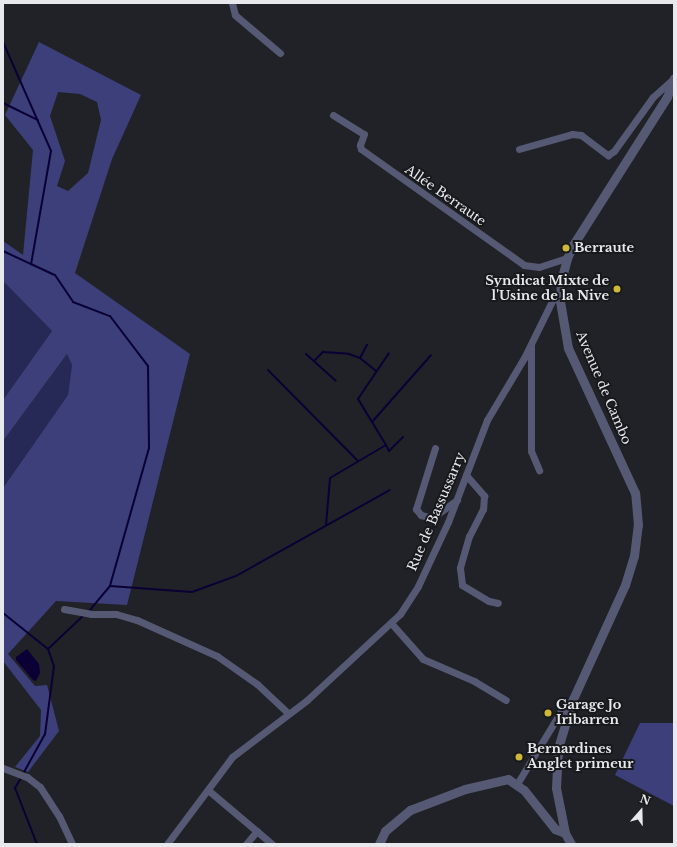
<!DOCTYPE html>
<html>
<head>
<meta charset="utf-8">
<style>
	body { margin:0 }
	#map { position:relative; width:677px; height:847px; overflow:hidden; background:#212227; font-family:"Libre Baskerville",serif }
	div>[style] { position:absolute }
	.green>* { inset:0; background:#262855 }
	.forest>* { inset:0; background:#3c3f7a }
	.water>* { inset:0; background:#0a0035 }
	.stream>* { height:2px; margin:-1px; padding:0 1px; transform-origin:1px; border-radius:1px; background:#0a0035 }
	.minor>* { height:7px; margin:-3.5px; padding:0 3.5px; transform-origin:3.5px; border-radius:3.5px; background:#565974 }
	.tertiary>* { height:9px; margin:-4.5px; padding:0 4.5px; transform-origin:4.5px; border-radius:4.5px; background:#565974 }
	.dots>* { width:11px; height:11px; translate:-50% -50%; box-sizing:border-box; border:2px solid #18191d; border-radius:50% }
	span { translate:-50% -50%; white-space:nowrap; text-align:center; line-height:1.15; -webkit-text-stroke:4px #18191d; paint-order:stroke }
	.street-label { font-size:13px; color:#e8e9ec }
	.poi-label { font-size:13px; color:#e8e9ec; font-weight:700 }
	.left { translate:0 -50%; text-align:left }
	.right { translate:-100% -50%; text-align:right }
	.frame { position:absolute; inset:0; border:4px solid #e8e9ec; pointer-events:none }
	.north { position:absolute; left:621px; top:791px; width:40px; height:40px; -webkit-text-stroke:3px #18191d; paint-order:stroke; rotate:20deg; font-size:11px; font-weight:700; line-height:16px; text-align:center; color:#e8e9ec }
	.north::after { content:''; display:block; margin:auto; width:14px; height:18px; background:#e8e9ec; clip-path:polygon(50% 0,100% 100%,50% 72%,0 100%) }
</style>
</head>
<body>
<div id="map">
	<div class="green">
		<div style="clip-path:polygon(3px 281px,52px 331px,3px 400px)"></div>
		<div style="clip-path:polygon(67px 354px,72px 365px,68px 395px,3px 488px,3px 441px)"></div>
	</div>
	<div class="forest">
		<div style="clip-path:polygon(evenodd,39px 42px,141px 95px,112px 159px,75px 273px,190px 354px,127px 605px,56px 601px,8px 654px,35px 686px,47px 685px,59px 731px,28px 772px,15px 767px,40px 736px,41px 710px,3px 661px,3px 488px,68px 395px,72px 365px,67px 354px,3px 441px,3px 400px,52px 331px,3px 281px,3px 241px,23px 255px,33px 150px,5px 115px,39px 42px,58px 92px,80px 94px,97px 102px,101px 120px,88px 173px,68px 191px,57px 186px,65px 161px,50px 116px,58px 92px)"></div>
		<div style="clip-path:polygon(640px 723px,674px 723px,674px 806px,615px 775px)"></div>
	</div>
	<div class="water">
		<div style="clip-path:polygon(27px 649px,39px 664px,40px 673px,36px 681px,33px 680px,16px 660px,16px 657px)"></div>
	</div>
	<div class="stream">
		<div style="left:3px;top:42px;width:119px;rotate:66.2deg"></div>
		<div style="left:51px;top:151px;width:115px;rotate:100deg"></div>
		<div style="left:31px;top:264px;width:26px;rotate:25deg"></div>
		<div style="left:55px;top:275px;width:32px;rotate:56deg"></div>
		<div style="left:73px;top:302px;width:40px;rotate:21deg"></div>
		<div style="left:110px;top:316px;width:63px;rotate:52.8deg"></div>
		<div style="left:148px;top:366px;width:82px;rotate:89.3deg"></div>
		<div style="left:149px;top:448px;width:143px;rotate:105.8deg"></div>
		<div style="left:110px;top:586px;width:34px;rotate:130deg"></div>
		<div style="left:3px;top:103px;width:39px;rotate:26deg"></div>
		<div style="left:3px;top:251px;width:31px;rotate:25deg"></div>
		<div style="left:306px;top:354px;width:40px;rotate:42deg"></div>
		<div style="left:360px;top:358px;width:15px;rotate:-62deg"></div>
		<div style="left:314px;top:361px;width:13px;rotate:-45deg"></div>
		<div style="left:323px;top:352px;width:26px;rotate:4deg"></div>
		<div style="left:349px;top:354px;width:12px;rotate:20deg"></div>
		<div style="left:360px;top:358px;width:21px;rotate:39deg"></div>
		<div style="left:268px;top:370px;width:128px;rotate:45.3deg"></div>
		<div style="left:372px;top:422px;width:89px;rotate:-48.6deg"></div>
		<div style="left:386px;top:445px;width:7px;rotate:63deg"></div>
		<div style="left:389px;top:451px;width:20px;rotate:-45deg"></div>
		<div style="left:326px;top:525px;width:47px;rotate:-85.1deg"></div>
		<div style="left:330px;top:478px;width:65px;rotate:-30.5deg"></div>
		<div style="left:386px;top:445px;width:54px;rotate:-121.3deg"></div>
		<div style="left:358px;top:399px;width:55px;rotate:-56deg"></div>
		<div style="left:110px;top:586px;width:82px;rotate:4.2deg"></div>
		<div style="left:192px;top:592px;width:47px;rotate:-20deg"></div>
		<div style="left:236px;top:576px;width:176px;rotate:-29.2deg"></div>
		<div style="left:3px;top:613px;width:58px;rotate:38.7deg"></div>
		<div style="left:48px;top:649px;width:18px;rotate:71deg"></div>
		<div style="left:54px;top:666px;width:69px;rotate:97.5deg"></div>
		<div style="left:45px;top:734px;width:43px;rotate:118.9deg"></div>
		<div style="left:48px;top:649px;width:50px;rotate:-43.4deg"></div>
		<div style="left:21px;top:778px;width:12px;rotate:121deg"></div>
		<div style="left:15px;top:788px;width:60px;rotate:68.6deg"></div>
	</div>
	<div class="minor">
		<div style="left:232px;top:3px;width:12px;rotate:76deg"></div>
		<div style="left:235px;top:15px;width:59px;rotate:40.2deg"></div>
		<div style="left:333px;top:115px;width:36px;rotate:32deg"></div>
		<div style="left:364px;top:134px;width:12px;rotate:110deg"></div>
		<div style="left:360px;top:145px;width:4px;rotate:76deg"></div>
		<div style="left:361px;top:149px;width:200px;rotate:35.4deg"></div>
		<div style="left:524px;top:265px;width:15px;rotate:8deg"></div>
		<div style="left:539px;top:267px;width:29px;rotate:-18deg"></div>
		<div style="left:519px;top:149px;width:55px;rotate:-15.8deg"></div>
		<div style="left:572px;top:134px;width:9px;rotate:6deg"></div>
		<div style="left:581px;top:135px;width:34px;rotate:37deg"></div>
		<div style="left:608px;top:155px;width:7px;rotate:-34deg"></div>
		<div style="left:614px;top:151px;width:67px;rotate:-54.2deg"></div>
		<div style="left:653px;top:97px;width:25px;rotate:-42deg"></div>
		<div style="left:531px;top:346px;width:105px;rotate:90deg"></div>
		<div style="left:531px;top:451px;width:21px;rotate:67deg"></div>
		<div style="left:435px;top:448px;width:64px;rotate:107.3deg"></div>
		<div style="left:416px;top:509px;width:8px;rotate:50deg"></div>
		<div style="left:421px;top:515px;width:11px;rotate:15deg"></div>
		<div style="left:432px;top:518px;width:31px;rotate:-36deg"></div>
		<div style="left:466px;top:475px;width:28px;rotate:49deg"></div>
		<div style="left:484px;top:496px;width:13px;rotate:94deg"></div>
		<div style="left:483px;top:509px;width:30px;rotate:117deg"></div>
		<div style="left:469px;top:536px;width:33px;rotate:106deg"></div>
		<div style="left:460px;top:568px;width:17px;rotate:83deg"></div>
		<div style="left:462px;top:585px;width:31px;rotate:31deg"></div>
		<div style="left:489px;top:601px;width:9px;rotate:13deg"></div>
		<div style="left:64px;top:609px;width:27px;rotate:10deg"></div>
		<div style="left:91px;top:614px;width:25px"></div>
		<div style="left:116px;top:614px;width:22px;rotate:16deg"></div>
		<div style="left:137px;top:620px;width:88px;rotate:24.2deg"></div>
		<div style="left:217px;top:656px;width:49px;rotate:35deg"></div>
		<div style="left:257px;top:684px;width:42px;rotate:43.1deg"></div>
		<div style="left:391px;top:623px;width:48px;rotate:48.4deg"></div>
		<div style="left:423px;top:659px;width:56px;rotate:23.3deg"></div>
		<div style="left:474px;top:681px;width:37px;rotate:31deg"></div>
		<div style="left:3px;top:768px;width:26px;rotate:21deg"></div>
		<div style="left:27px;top:777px;width:16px;rotate:38deg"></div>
		<div style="left:40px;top:787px;width:35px;rotate:57deg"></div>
		<div style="left:59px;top:816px;width:31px;rotate:65deg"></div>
		<div style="left:517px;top:784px;width:85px;rotate:-58.9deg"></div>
		<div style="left:561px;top:711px;width:17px;rotate:-45deg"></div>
		<div style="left:208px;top:790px;width:84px;rotate:40.2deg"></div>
		<div style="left:167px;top:844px;width:109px;rotate:-53.2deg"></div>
		<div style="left:232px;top:757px;width:94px;rotate:-37.2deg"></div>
		<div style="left:307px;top:700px;width:127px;rotate:-42.8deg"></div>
		<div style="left:400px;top:614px;width:33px;rotate:-57deg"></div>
		<div style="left:418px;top:586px;width:71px;rotate:-64.9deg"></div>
		<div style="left:448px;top:522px;width:109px;rotate:-69.1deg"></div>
		<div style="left:487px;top:420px;width:72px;rotate:-59.2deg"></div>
		<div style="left:524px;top:358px;width:66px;rotate:-63.8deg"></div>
		<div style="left:553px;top:299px;width:8px;rotate:-40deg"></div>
		<div style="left:246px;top:844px;width:17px;rotate:-50deg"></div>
	</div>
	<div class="tertiary">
		<div style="left:379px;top:844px;width:14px;rotate:-65deg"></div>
		<div style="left:385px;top:831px;width:33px;rotate:-40deg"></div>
		<div style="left:410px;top:810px;width:59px;rotate:-20.9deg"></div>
		<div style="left:465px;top:789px;width:44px;rotate:-13.1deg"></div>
		<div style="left:508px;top:779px;width:19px;rotate:35deg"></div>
		<div style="left:524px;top:790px;width:50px;rotate:51.5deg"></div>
		<div style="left:555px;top:829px;width:11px;rotate:22deg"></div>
		<div style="left:571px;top:844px;width:13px;rotate:-119deg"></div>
		<div style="left:565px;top:833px;width:46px;rotate:-101.3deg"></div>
		<div style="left:556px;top:788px;width:40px;rotate:-87.1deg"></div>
		<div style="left:558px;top:748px;width:51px;rotate:-73deg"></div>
		<div style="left:573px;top:699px;width:125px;rotate:-65.5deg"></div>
		<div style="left:625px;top:585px;width:30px;rotate:-73deg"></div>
		<div style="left:634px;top:556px;width:31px;rotate:-83deg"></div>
		<div style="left:638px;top:525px;width:32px;rotate:-95deg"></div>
		<div style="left:635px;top:493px;width:160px;rotate:-114.8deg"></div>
		<div style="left:568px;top:348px;width:48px;rotate:-99.7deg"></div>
		<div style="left:560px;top:301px;width:20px;rotate:-87deg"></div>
		<div style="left:561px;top:281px;width:24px;rotate:-75deg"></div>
		<div style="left:567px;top:258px;width:14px;rotate:-65deg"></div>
		<div style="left:573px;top:245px;width:175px;rotate:-57.6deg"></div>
		<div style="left:667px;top:97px;width:20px;rotate:-70deg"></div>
	</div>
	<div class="dots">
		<div style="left:566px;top:248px;background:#cfb837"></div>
		<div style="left:617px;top:289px;background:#cfb837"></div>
		<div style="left:548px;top:713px;background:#cfb837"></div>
		<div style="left:519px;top:757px;background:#cfb837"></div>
	</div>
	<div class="street-label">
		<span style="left:445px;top:196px;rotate:35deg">Allée Berraute</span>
		<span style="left:603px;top:388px;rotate:67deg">Avenue de Cambo</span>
		<span style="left:437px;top:512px;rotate:-67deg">Rue de Bassussarry</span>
	</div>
	<div class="poi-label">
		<span class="left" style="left:574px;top:248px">Berraute</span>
		<span class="right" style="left:609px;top:289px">Syndicat Mixte de<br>l'Usine de la Nive</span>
		<span class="left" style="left:556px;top:713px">Garage Jo<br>Iribarren</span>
		<span class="left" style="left:527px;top:757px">Bernardines<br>Anglet primeur</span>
	</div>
	<div class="frame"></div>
	<div class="north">N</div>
</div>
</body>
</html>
